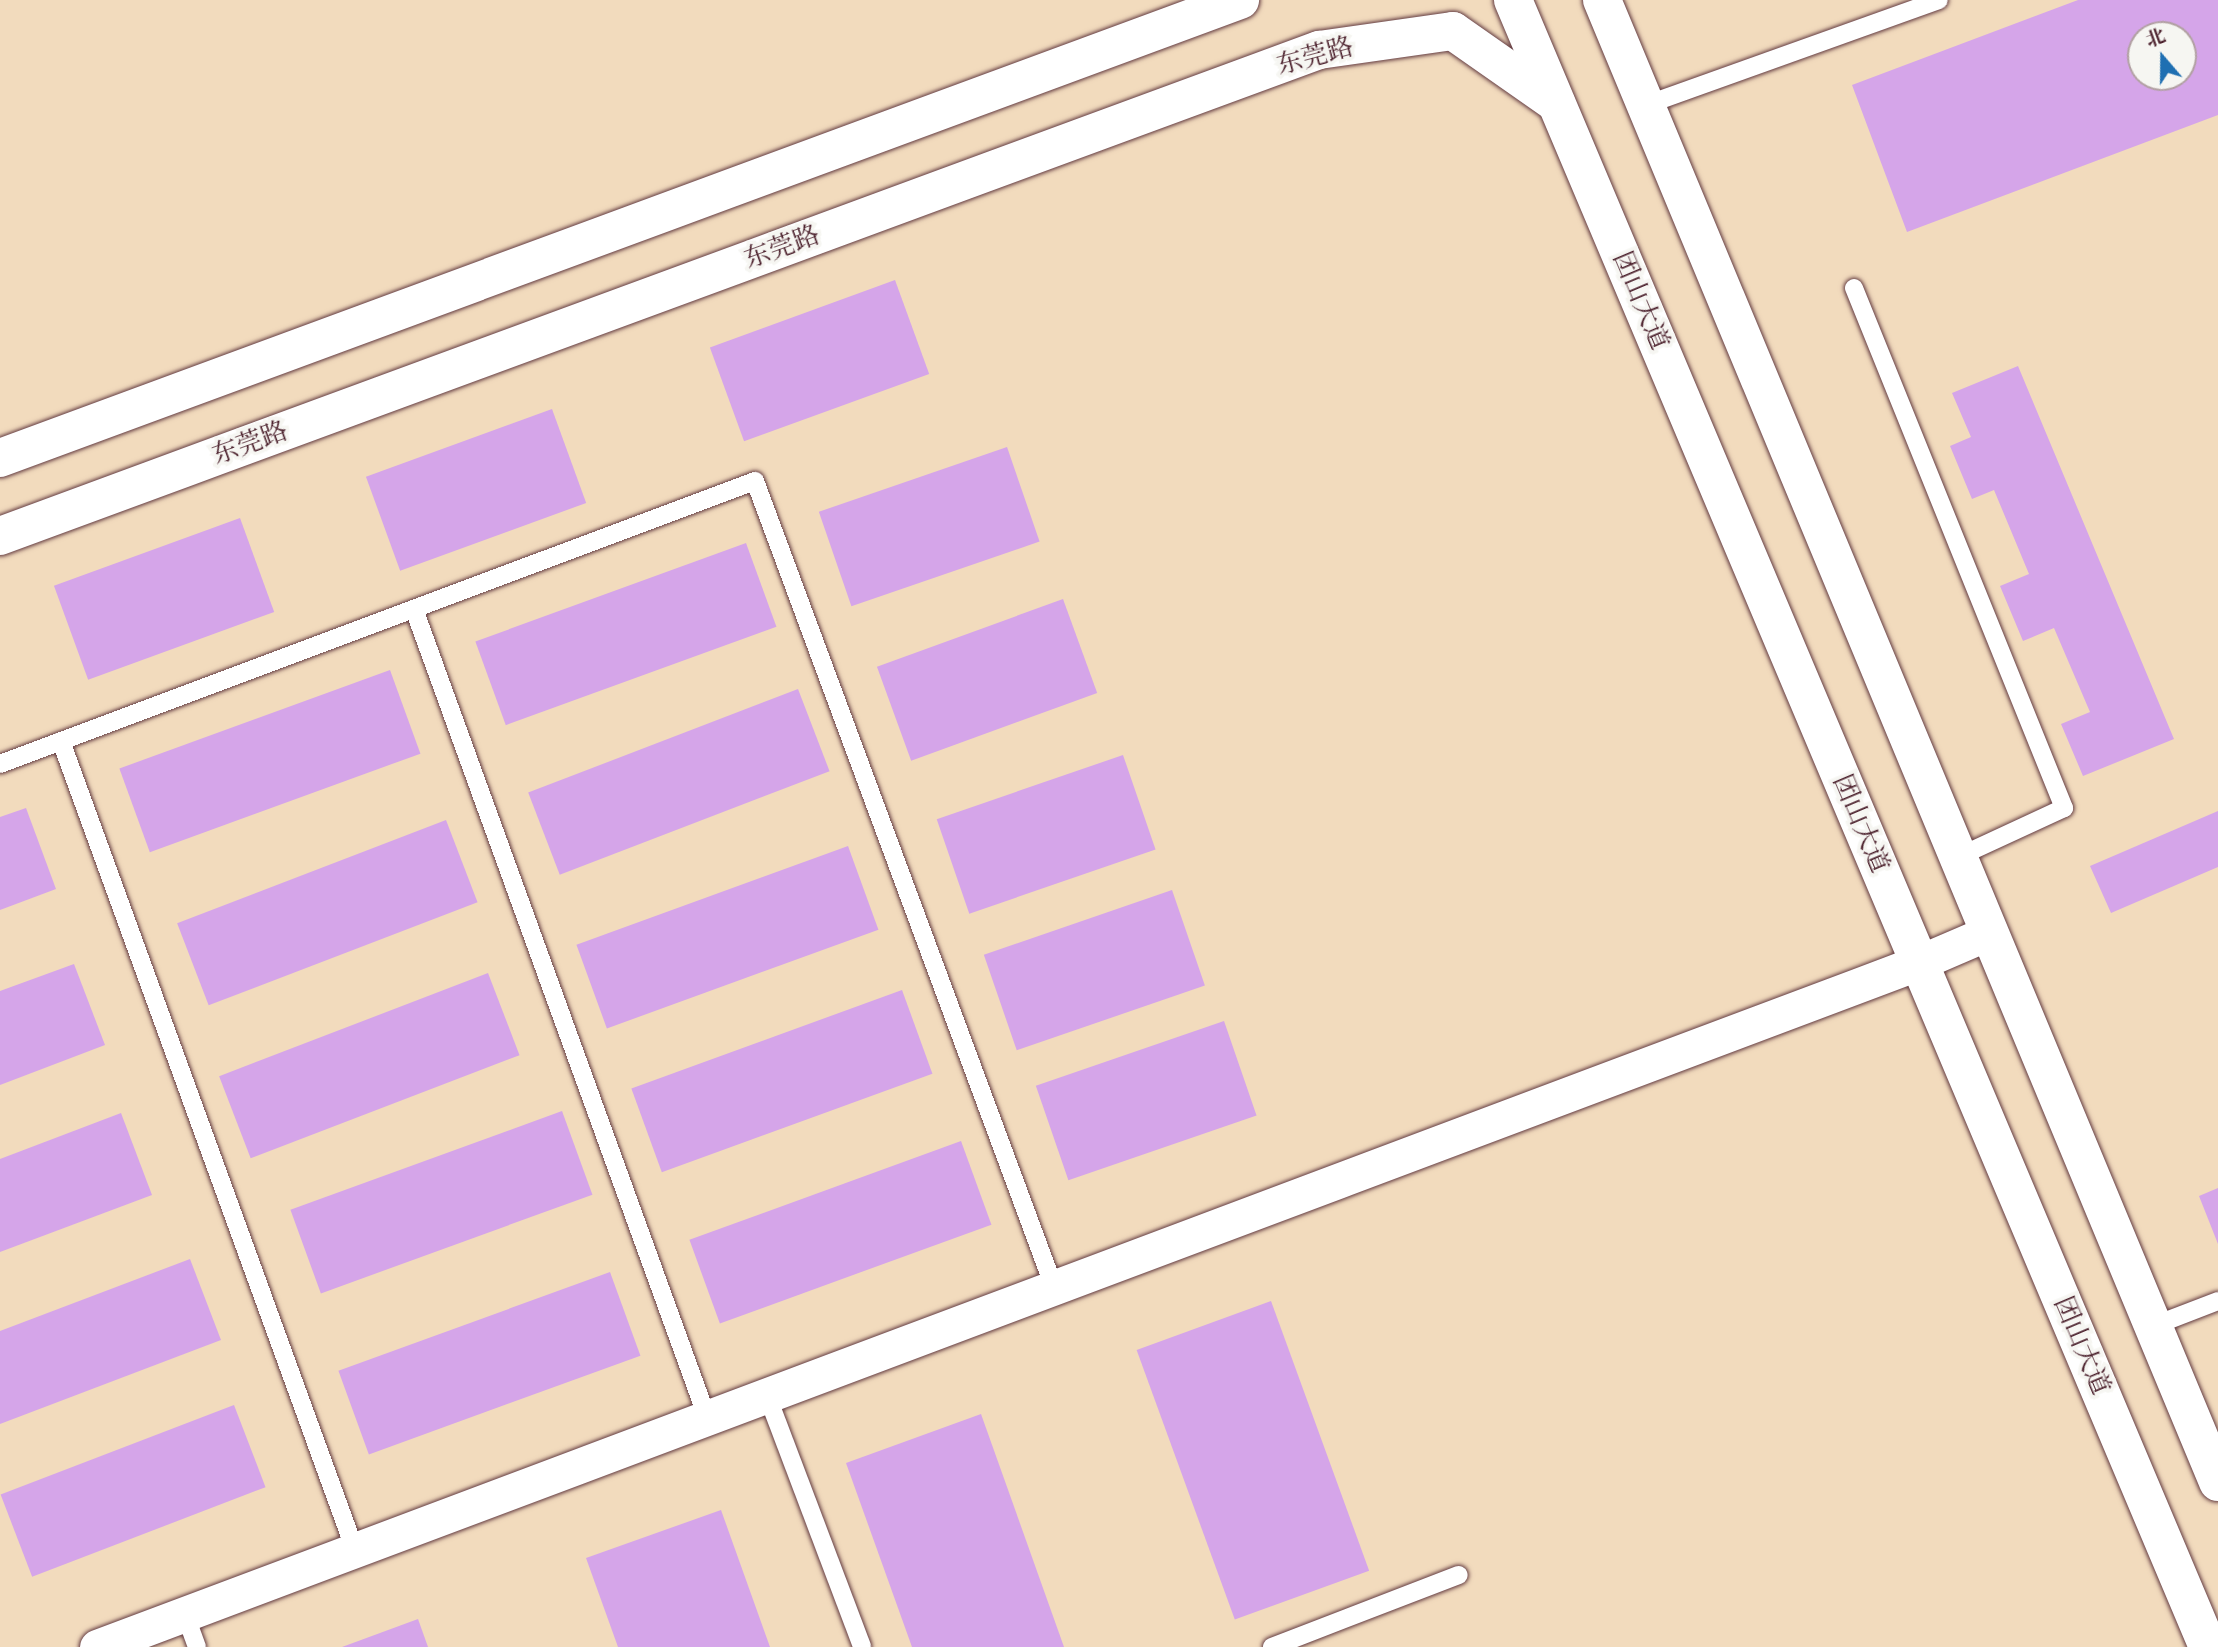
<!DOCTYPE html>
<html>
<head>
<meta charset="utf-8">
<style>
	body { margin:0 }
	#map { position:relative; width:2218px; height:1647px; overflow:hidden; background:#f2dbbd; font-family:"Libre Bodoni","Noto Serif SC",serif }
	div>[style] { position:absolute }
	.building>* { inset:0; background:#d5a5e9; transform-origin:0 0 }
	.roads { filter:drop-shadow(0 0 2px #633b41) drop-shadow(0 0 2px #633b41) }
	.service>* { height:18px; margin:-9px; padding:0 9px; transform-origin:9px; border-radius:9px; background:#fff }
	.minor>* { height:35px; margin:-17.5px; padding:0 17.5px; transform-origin:17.5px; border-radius:17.5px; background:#fff }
	.tertiary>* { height:38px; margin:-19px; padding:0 19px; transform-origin:19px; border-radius:19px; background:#fff }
	.trunk>* { height:38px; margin:-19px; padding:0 19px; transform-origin:19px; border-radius:19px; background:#fff }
	span { translate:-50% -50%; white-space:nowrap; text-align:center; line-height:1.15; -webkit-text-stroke:7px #f6f6f2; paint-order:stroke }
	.street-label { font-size:26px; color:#4a1f2b }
	.north { position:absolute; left:2127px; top:21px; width:70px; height:70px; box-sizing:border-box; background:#f6f6f2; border:2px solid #b1a0a2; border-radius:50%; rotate:340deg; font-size:19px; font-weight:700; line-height:28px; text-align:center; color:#4a1f2b }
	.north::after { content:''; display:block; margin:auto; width:24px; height:32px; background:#1f6fb2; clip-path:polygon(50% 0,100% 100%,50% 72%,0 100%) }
</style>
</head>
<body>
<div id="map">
	<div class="building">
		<div style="clip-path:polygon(evenodd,2078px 0,2218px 0,2218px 115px,1907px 232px,1852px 85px,2078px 0,2141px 35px,2183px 35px,2183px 77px,2141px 77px,2141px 35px)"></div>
		<div style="left:895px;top:280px;width:100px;height:197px;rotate:70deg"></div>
		<div style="clip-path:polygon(2018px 366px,2174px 739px,2083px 776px,2061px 724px,2090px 712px,2054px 628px,2023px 641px,2000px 586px,2029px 574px,1994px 490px,1972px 499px,1950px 446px,1971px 437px,1952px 393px)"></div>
		<div style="left:552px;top:409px;width:100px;height:198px;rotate:70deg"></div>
		<div style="left:1007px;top:447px;width:100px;height:199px;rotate:71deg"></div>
		<div style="left:240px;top:518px;width:100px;height:198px;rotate:70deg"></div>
		<div style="left:746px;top:543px;width:89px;height:288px;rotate:70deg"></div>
		<div style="left:1063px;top:599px;width:100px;height:198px;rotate:70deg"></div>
		<div style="left:390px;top:670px;width:89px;height:288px;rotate:70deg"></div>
		<div style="left:798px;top:689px;width:88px;height:289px;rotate:69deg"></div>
		<div style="left:1123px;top:755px;width:100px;height:197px;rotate:71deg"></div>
		<div style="clip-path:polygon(26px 808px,56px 889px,0 910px,0 817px)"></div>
		<div style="clip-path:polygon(2218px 811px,2218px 867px,2111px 913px,2090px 866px)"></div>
		<div style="left:446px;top:820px;width:88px;height:288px;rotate:69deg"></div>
		<div style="left:848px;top:846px;width:89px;height:289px;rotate:70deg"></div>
		<div style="left:1172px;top:890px;width:101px;height:199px;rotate:71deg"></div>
		<div style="clip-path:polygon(74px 964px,105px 1045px,0 1085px,0 991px)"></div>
		<div style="left:488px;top:973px;width:88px;height:288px;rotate:69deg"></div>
		<div style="left:902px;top:990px;width:89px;height:288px;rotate:70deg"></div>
		<div style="left:1224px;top:1021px;width:100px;height:199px;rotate:71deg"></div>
		<div style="left:562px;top:1111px;width:89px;height:289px;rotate:70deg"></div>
		<div style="clip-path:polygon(121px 1113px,152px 1195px,0 1252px,0 1159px)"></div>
		<div style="left:961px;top:1141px;width:89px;height:289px;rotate:70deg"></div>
		<div style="clip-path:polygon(2218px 1188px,2218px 1244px,2199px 1196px)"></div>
		<div style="clip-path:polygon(190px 1259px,221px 1340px,0 1424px,0 1331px)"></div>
		<div style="left:610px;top:1272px;width:89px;height:289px;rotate:70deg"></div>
		<div style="left:1271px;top:1301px;width:287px;height:143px;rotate:70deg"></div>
		<div style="left:234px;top:1405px;width:88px;height:250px;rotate:69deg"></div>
		<div style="clip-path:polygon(981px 1414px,1064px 1647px,912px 1647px,846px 1463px)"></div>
		<div style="clip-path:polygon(721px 1510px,770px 1647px,618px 1647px,586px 1558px)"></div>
		<div style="clip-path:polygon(418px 1619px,428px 1647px,342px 1647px)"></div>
	</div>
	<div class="roads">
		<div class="service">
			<div style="left:1646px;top:105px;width:311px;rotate:-19.7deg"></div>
			<div style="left:1854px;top:288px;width:561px;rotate:68.01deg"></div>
			<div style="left:2064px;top:808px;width:117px;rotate:155.2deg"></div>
			<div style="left:414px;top:609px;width:859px;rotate:70.07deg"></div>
			<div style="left:61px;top:741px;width:861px;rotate:70.03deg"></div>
			<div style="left:0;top:764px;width:806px;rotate:-20.55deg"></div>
			<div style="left:755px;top:481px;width:860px;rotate:69.65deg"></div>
			<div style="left:2153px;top:1326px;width:70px;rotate:-21deg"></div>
			<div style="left:767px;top:1395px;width:269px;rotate:69.3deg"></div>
			<div style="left:185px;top:1614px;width:35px;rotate:70deg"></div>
			<div style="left:1272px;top:1647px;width:200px;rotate:-21.1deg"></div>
		</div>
		<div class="minor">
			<div style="left:97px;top:1647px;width:1945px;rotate:-20.59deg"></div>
			<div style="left:1918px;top:963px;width:78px;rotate:-23.3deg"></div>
		</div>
		<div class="tertiary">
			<div style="left:0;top:458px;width:1322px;rotate:-20.27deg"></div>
			<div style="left:0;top:536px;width:1406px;rotate:-20.23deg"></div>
			<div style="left:1319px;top:50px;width:135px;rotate:-8.1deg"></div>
			<div style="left:1453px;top:31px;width:126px;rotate:35deg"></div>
		</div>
		<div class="trunk">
			<div style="left:1513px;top:0;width:1788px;rotate:67.12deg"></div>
			<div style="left:1602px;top:0;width:1605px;rotate:67.43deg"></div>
		</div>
	</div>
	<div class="street-label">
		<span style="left:1315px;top:57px;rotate:-15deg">东莞路</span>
		<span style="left:782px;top:248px;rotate:-20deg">东莞路</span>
		<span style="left:1640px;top:301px;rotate:67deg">团山大道</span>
		<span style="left:250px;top:444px;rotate:-20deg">东莞路</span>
		<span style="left:1860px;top:824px;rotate:67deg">团山大道</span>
		<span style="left:2081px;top:1346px;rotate:67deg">团山大道</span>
	</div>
	<div class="north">北</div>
</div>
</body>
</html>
